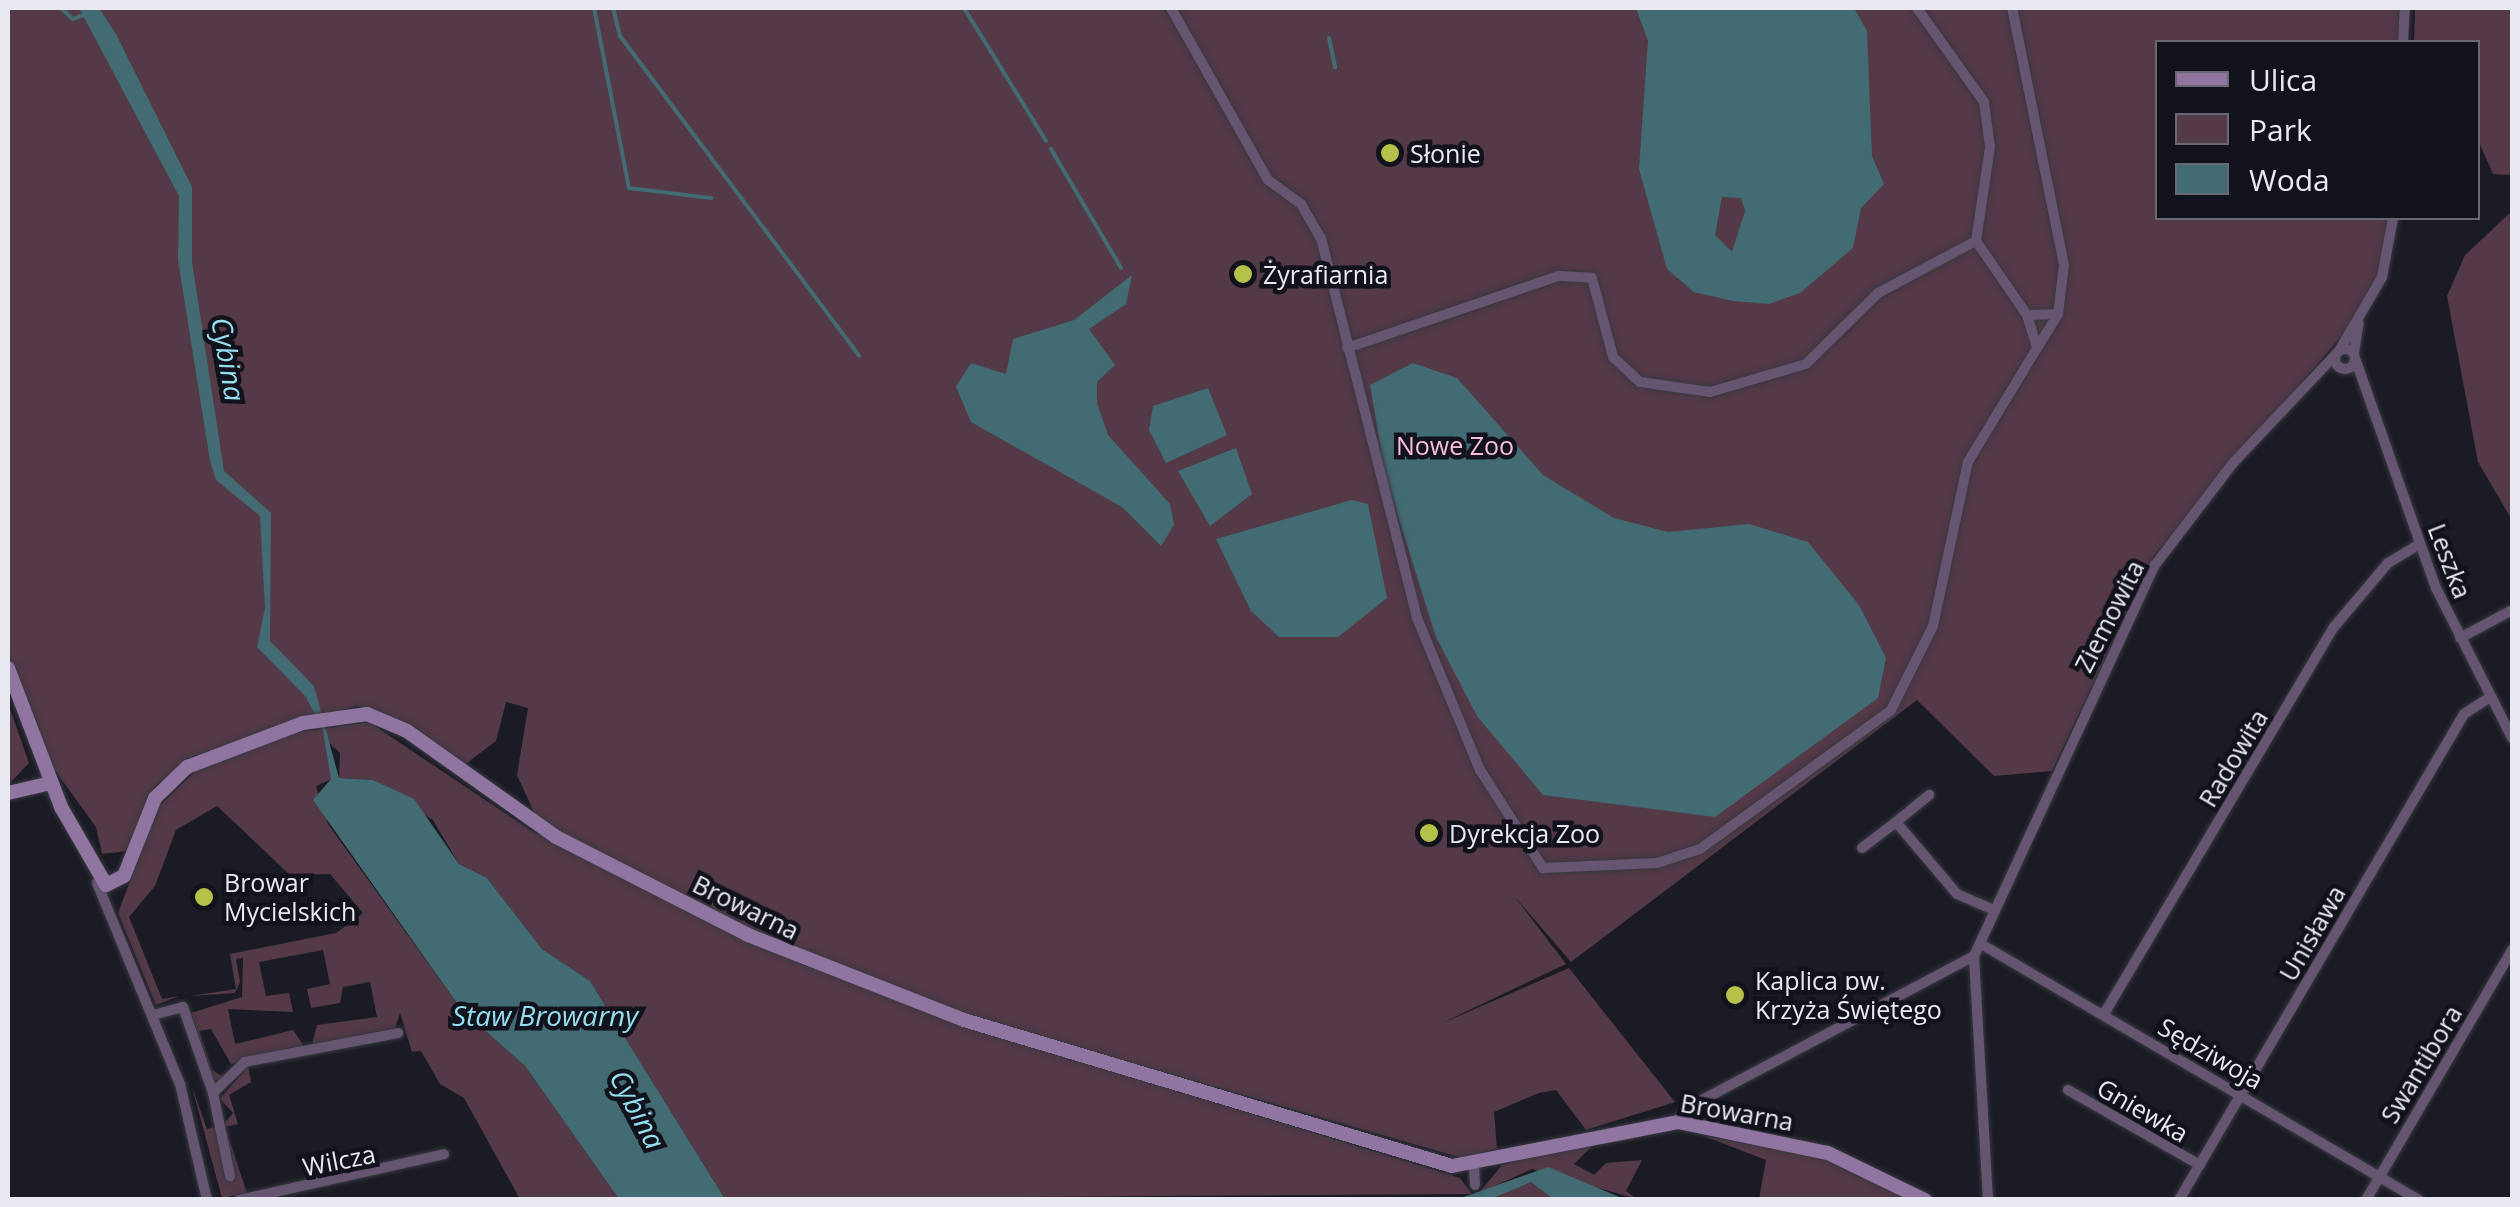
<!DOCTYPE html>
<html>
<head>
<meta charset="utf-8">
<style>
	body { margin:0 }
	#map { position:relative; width:2520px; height:1207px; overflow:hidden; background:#1a1b24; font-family:"Open Sans",sans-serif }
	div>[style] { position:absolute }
	.green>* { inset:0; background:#543947 }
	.water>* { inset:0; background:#436b74 }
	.stream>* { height:4px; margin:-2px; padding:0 2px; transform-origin:2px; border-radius:2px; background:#436b74 }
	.roads { filter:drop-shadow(0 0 2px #373841) drop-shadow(0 0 2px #373841) }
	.street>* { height:10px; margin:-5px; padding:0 5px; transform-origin:5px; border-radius:5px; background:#665570 }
	.street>.ring { margin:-5px; padding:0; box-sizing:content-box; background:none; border:10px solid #665570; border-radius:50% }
	.secondary>* { height:14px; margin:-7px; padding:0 7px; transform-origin:7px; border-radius:7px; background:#9075a1 }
	.dots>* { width:28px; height:28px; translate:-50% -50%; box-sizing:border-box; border:5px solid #11121b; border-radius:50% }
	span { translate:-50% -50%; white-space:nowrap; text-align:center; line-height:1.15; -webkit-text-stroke:9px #11121b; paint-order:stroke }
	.poi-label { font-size:25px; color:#e9eaf1 }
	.left { translate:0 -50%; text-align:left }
	.park-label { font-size:25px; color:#f8bedd }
	.street-label { font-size:25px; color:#e9eaf1 }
	.water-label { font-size:28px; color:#94dff0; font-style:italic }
	.frame { position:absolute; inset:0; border:10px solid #e9eaf1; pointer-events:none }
	.legend { position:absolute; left:2155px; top:40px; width:325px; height:180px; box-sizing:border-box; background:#11121b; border:2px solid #676871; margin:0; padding:12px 18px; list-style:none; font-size:30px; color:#e9eaf1 }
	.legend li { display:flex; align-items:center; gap:20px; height:50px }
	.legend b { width:50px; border:2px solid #676871 }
</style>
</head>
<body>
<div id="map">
	<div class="green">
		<div style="clip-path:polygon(8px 8px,2401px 8px,2399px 42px,2158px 42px,2158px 218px,2390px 218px,2380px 271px,2350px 326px,2153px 557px,2052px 771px,1994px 776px,1917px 700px,1571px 962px,1515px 897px,1566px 964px,1438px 1025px,1569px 968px,1675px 1102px,1586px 1130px,1556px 1090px,1539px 1093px,1494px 1112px,1497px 1149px,1462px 1158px,972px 1017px,751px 931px,538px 821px,517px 775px,528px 708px,506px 702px,496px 741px,463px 766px,399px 719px,356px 706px,193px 756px,154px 787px,127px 851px,102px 854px,96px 827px,48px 761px,8px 652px)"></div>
		<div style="clip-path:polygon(2415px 8px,2512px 8px,2512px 175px,2493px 174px,2478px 140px,2478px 42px,2414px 42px)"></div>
		<div style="clip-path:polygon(2512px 211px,2512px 520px,2478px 462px,2447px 296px,2465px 255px)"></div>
		<div style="clip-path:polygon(8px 703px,29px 763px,8px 785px)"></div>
		<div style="clip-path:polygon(369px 722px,530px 830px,801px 964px,969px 1027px,1460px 1178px,1472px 1194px,725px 1199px,590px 981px,542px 949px,487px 878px,459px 864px,433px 820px,373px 780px,339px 778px,340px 753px,326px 740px,332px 779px,316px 786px,328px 824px,461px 1009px,525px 1066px,619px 1199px,520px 1199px,464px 1098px,440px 1084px,421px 1051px,412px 1052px,400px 1013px,395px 1028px,312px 1044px,317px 1025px,377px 1017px,370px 982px,343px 987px,340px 1003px,311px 1008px,307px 989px,330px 984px,323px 950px,259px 962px,266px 996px,289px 993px,293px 1012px,228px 1009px,235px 1044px,293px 1030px,304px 1046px,231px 1064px,211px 1029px,199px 1031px,212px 1070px,225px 1078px,216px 1085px,191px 1013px,242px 997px,243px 958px,236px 959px,240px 982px,235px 993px,191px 996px,236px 989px,230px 954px,336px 933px,363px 913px,330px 874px,290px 875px,217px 806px,176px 830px,155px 886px,129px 917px,162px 999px,179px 996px,156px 1005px,118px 913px,158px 807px,198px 769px,299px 732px)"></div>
		<div style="clip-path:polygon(248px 1066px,251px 1082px,229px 1095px,238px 1124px,225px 1127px,247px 1193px,222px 1198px,192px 1087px,207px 1129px,223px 1125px,233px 1113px,220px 1099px)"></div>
		<div style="clip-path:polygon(1650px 1135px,1624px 1141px,1593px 1145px,1574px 1164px,1594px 1175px,1606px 1163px,1642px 1160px,1626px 1191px,1637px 1199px,1532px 1169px,1479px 1193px,1502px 1165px,1592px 1141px)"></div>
		<div style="clip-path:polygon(1704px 1136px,1824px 1157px,1914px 1199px,1759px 1199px,1766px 1160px)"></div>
		<div style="clip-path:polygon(1531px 1182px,1553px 1199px,1491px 1200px,1518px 1186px)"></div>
	</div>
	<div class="water">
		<div style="clip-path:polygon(79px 8px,99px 8px,116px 34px,192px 187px,192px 262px,224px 471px,271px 513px,270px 641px,314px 686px,339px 778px,373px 780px,414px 799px,459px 864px,487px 878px,542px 949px,590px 981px,725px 1199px,619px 1199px,525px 1066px,461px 1009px,313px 800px,331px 779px,323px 731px,306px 697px,257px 647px,265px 608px,260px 516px,216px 480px,210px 461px,178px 260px,179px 196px)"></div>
		<div style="clip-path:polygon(evenodd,1636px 8px,1854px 8px,1867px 31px,1872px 156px,1884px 184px,1861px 208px,1853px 248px,1800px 293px,1769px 304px,1733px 301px,1694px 292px,1667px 269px,1639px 169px,1648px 41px,1636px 8px,1722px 197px,1741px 198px,1745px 211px,1732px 252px,1715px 235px,1722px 197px)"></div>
		<div style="clip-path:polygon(1132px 275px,1126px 304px,1089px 329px,1115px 365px,1097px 382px,1097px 403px,1108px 435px,1170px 504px,1174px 525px,1161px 546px,1122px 507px,971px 422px,956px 387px,971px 363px,1006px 374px,1013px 339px,1074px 320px)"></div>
		<div style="clip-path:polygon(1413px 363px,1457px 378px,1543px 475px,1614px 518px,1668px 532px,1749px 524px,1808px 542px,1859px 605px,1886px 658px,1878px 698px,1715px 817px,1543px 795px,1477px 716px,1436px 637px,1385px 475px,1370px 385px)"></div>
		<div style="clip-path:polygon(1208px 388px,1227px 435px,1166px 463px,1149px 430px,1153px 406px)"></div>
		<div style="clip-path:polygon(1236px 448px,1252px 494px,1210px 526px,1178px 471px)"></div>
		<div style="clip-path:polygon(1352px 500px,1368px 504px,1387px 598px,1338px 637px,1279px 637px,1251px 611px,1216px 539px)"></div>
		<div style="clip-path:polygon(1548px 1167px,1624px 1199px,1553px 1199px,1531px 1182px,1491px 1199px,1458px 1199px)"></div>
	</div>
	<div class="stream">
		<div style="left:61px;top:8px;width:16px;rotate:43deg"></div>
		<div style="left:73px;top:19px;width:14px;rotate:-21deg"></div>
		<div style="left:594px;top:8px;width:183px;rotate:79deg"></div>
		<div style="left:629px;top:188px;width:83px;rotate:7deg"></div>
		<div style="left:613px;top:8px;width:29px;rotate:76deg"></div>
		<div style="left:620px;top:36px;width:399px;rotate:53.2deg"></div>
		<div style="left:964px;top:8px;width:156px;rotate:58.3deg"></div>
		<div style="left:1329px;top:38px;width:30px;rotate:78deg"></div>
		<div style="left:1051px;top:149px;width:138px;rotate:59.5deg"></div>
	</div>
	<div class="roads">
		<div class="street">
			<div style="left:1171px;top:8px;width:197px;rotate:60.6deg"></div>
			<div style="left:1268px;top:180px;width:41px;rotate:36deg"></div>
			<div style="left:1301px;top:204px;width:39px;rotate:60deg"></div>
			<div style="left:1321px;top:238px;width:392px;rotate:75.8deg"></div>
			<div style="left:1417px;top:618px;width:165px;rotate:67.5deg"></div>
			<div style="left:1480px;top:770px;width:117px;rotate:57.3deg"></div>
			<div style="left:1543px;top:868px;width:114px;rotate:-2.5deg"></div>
			<div style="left:1657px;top:863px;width:45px;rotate:-18deg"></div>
			<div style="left:1700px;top:849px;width:236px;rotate:-36deg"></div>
			<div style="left:1891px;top:710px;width:94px;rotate:-63.4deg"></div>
			<div style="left:1933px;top:626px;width:168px;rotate:-78deg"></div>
			<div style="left:1968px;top:462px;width:133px;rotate:-58.8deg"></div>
			<div style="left:2403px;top:42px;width:34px;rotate:-87deg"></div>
			<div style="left:1976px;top:241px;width:90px;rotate:55.4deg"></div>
			<div style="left:2027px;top:315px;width:34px;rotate:73deg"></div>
			<div style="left:2037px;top:348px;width:40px;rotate:-58deg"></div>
			<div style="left:2058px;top:314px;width:49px;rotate:-83deg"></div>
			<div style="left:2064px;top:265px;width:262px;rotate:-101.4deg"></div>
			<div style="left:2027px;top:315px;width:31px;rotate:-2deg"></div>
			<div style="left:1347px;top:348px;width:224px;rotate:-18.8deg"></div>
			<div style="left:1559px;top:276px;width:33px;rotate:3deg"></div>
			<div style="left:1592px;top:278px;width:82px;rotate:75.1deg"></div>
			<div style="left:1613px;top:357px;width:37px;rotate:43deg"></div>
			<div style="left:1640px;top:382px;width:71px;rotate:8.1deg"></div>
			<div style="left:1710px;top:392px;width:100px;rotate:-16.3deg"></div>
			<div style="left:1806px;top:364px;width:101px;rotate:-44.6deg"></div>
			<div style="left:1878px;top:293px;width:111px;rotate:-28deg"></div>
			<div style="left:1976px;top:241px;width:95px;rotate:-81.5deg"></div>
			<div style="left:1990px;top:147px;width:45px;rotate:-97.6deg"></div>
			<div style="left:1984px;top:102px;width:115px;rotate:-125.5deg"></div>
			<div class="ring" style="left:2335px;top:349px;width:10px;height:10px"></div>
			<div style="left:2339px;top:351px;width:86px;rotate:-59.8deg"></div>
			<div style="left:2382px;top:277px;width:60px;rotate:-79.4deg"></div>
			<div style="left:2354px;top:353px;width:30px;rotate:-81deg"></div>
			<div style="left:2356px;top:361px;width:241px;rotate:70.6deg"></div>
			<div style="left:2436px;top:588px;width:168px;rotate:63.1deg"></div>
			<div style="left:2460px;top:638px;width:59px;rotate:-28.3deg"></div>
			<div style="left:1896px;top:822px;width:43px;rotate:-39.3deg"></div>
			<div style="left:1862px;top:848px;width:43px;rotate:-37.4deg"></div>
			<div style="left:1896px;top:822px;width:94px;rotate:49.7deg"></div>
			<div style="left:1957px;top:894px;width:40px;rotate:23.4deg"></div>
			<div style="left:97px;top:883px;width:217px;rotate:67.6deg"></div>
			<div style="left:180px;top:1084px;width:119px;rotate:76.9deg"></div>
			<div style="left:1981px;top:944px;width:507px;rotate:30.31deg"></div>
			<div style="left:2104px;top:1014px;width:450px;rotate:-59.3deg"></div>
			<div style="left:2334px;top:627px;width:84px;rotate:-49.8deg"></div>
			<div style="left:2388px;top:563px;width:37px;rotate:-31deg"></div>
			<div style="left:153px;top:1015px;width:31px;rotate:-15deg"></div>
			<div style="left:183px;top:1007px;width:91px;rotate:70.8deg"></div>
			<div style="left:213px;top:1093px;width:45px;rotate:-44.1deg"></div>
			<div style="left:245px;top:1062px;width:156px;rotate:-10.7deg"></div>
			<div style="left:2068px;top:1090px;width:152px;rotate:29.6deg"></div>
			<div style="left:213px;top:1093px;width:85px;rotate:78.4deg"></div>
			<div style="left:1678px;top:1122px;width:17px;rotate:-57deg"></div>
			<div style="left:1687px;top:1108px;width:325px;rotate:-27.9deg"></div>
			<div style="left:1474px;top:1166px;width:19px;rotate:87deg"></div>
			<div style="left:239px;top:1200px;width:210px;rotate:-12.6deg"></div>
			<div style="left:1988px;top:1200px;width:244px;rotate:-93.3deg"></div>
			<div style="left:1974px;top:956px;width:431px;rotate:-65.2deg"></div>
			<div style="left:2155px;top:565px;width:128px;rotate:-52.6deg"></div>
			<div style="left:2233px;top:463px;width:150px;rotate:-46.6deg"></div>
			<div style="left:2179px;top:1200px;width:563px;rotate:-59.61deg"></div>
			<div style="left:2464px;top:714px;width:31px;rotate:-33deg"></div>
			<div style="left:2366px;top:1200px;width:290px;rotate:-59.7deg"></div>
		</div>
		<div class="secondary">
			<div style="left:8px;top:668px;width:149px;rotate:69.1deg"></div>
			<div style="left:61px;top:807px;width:90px;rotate:60deg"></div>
			<div style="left:106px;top:885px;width:20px;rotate:-27deg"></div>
			<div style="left:124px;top:876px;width:84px;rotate:-68.3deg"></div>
			<div style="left:155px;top:798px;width:45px;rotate:-44.1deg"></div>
			<div style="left:187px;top:767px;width:124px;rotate:-20.8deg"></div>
			<div style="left:303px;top:723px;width:65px;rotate:-8deg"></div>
			<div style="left:367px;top:714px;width:43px;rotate:23deg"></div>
			<div style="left:407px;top:731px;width:183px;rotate:35.4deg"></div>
			<div style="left:556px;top:837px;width:216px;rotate:27deg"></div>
			<div style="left:748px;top:935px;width:232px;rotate:21.5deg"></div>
			<div style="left:964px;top:1020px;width:509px;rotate:16.66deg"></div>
			<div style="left:1452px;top:1166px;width:230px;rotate:-11deg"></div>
			<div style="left:1678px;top:1122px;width:153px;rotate:11.7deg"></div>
			<div style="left:1828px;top:1153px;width:108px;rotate:25.9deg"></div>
			<div style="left:8px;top:793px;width:44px;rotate:-13.1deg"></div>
		</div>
	</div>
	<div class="dots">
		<div style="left:1390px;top:153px;background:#b6c149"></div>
		<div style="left:1243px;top:274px;background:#b6c149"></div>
		<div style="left:1429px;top:833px;background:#b6c149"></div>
		<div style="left:204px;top:897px;background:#b6c149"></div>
		<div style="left:1735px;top:995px;background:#b6c149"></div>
	</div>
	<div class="poi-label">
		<span class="left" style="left:1410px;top:153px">Słonie</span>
		<span class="left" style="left:1263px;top:274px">Żyrafiarnia</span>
		<span class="left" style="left:1449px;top:833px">Dyrekcja Zoo</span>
		<span class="left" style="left:224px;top:897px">Browar<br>Mycielskich</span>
		<span class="left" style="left:1755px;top:995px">Kaplica pw.<br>Krzyża Świętego</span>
	</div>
	<div class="park-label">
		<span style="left:1455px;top:445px">Nowe Zoo</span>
	</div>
	<div class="street-label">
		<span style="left:2450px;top:561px;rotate:69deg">Leszka</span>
		<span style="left:2109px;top:616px;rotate:-63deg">Ziemowita</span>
		<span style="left:2233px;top:758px;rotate:-59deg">Radowita</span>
		<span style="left:746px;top:907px;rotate:26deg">Browarna</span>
		<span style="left:2312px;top:933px;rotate:-60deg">Unisława</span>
		<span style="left:2211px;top:1053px;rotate:30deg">Sędziwoja</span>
		<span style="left:2421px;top:1064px;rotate:-59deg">Swantibora</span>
		<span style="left:2143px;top:1110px;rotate:30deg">Gniewka</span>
		<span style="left:1737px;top:1112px;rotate:10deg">Browarna</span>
		<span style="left:339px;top:1160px;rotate:-11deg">Wilcza</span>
	</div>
	<div class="water-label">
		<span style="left:229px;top:359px;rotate:80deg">Cybina</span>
		<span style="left:545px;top:1015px">Staw Browarny</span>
		<span style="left:638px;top:1109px;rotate:62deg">Cybina</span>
	</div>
	<div class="frame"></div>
	<ul class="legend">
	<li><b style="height:12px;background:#9075a1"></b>Ulica</li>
	<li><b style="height:28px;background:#543947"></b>Park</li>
	<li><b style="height:28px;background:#436b74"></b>Woda</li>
	</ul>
</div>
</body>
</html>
